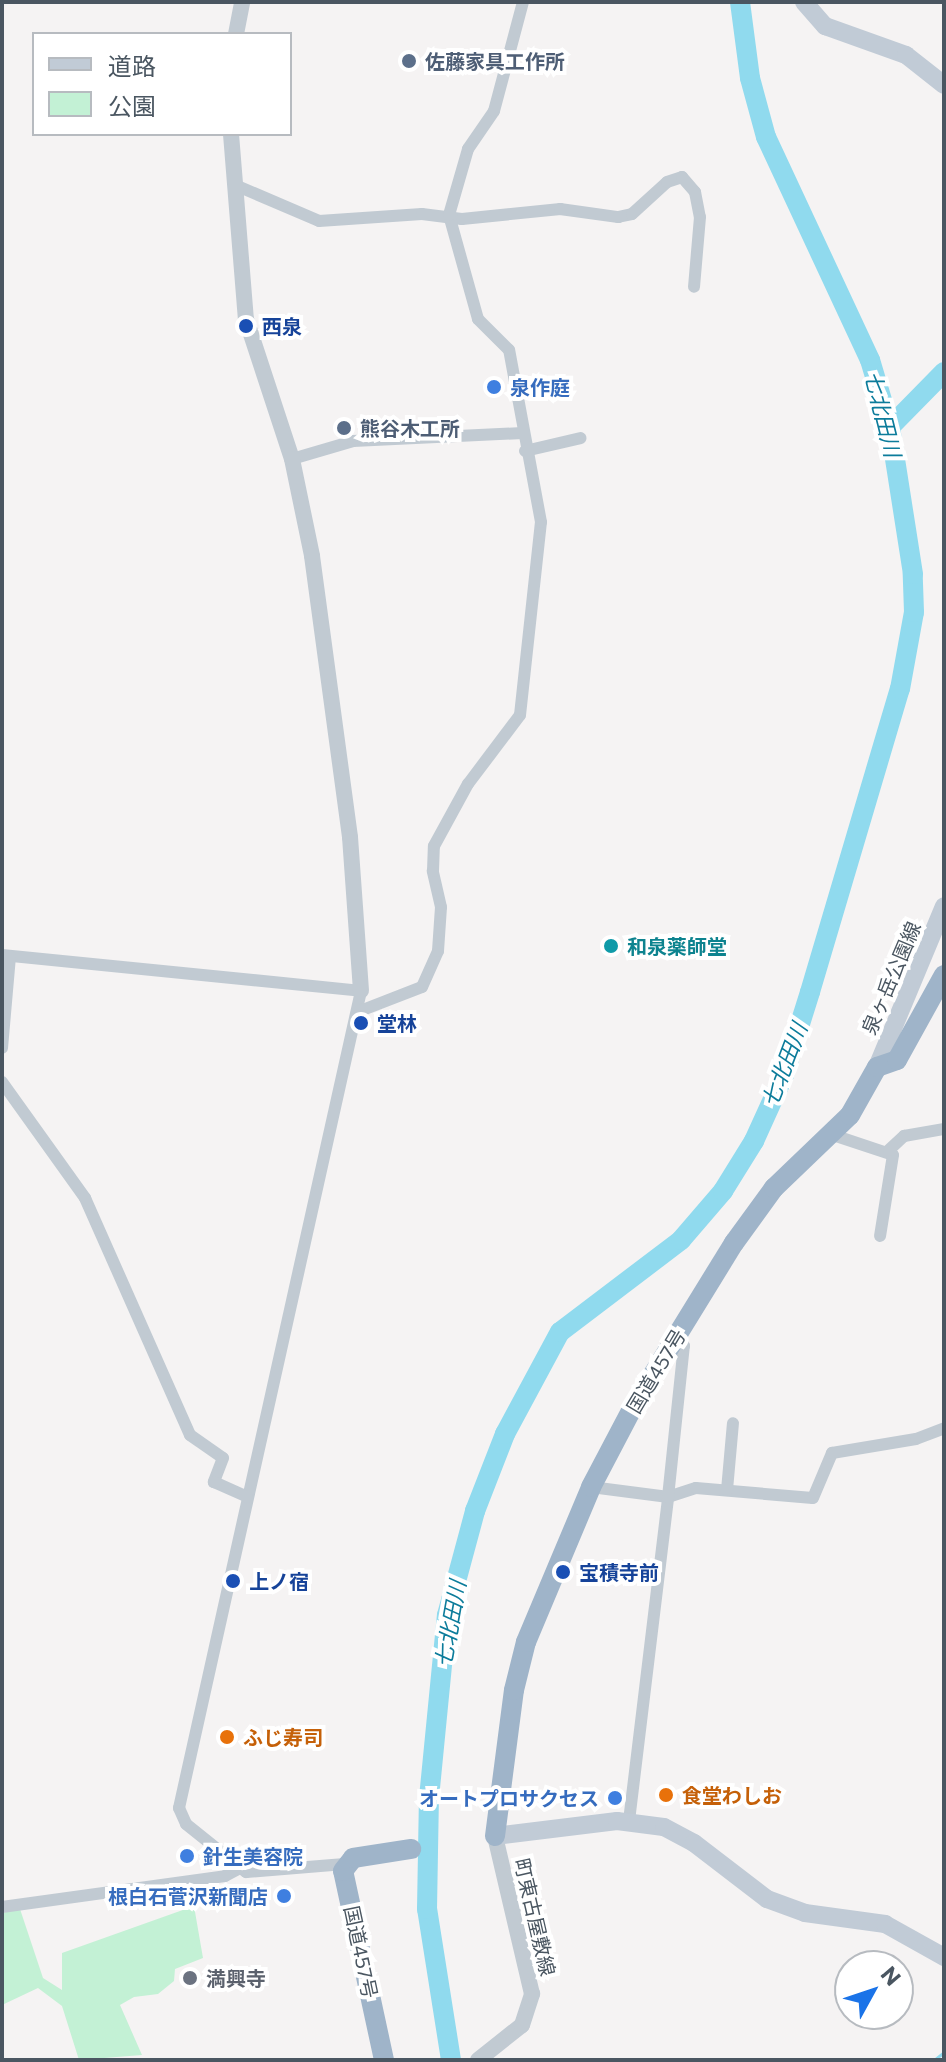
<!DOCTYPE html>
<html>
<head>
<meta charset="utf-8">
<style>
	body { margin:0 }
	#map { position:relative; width:946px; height:2062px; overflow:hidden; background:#f5f3f3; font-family:Commissioner,"Noto Sans JP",sans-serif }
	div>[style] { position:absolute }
	.green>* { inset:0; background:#c3f1d5 }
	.stream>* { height:3px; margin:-1.5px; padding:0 1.5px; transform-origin:1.5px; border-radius:1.5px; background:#90daee }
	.river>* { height:20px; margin:-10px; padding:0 10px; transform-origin:10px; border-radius:10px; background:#90daee }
	.minor>* { height:12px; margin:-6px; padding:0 6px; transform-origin:6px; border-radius:6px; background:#c1cad2 }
	.tertiary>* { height:16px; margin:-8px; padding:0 8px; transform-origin:8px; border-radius:8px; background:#c1cad2 }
	.secondary>* { height:18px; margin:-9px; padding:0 9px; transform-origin:9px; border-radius:9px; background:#c1cbd6 }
	.trunk>* { height:20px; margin:-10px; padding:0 10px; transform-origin:10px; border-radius:10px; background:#9fb4c9 }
	.dots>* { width:22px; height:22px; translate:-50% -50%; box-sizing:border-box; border:4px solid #fff; border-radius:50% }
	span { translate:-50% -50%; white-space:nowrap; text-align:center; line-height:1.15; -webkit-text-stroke:8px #fff; paint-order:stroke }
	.service-label { font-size:20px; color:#4e5e75; font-weight:700 }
	.left { translate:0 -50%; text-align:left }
	.transit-label { font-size:20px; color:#164399; font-weight:700 }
	.shop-label { font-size:20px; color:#366cbe; font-weight:700 }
	.right { translate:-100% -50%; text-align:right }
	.culture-label { font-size:20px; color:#0d838f; font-weight:700 }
	.street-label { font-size:20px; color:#4a5661 }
	.food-label { font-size:20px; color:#c56008; font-weight:700 }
	.worship-label { font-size:20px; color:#5b616d; font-weight:700 }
	.water-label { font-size:22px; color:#0c7c9b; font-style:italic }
	.frame { position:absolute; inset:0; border:4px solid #4a5661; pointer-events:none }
	.legend { position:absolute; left:32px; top:32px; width:260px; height:104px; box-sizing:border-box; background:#fff; border:2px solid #b7bbc0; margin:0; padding:10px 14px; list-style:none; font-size:24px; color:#4a5661 }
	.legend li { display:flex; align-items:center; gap:16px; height:40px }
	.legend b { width:40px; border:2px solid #b7bbc0 }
	.north { position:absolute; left:834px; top:1950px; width:80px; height:80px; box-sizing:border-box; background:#fff; border:2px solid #b7bbc0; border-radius:50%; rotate:50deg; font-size:22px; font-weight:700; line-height:32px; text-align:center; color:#4a5661 }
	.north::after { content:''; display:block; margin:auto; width:28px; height:36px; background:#1a73e8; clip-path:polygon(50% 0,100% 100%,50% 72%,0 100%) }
</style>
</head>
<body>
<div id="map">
	<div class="green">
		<div style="clip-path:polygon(194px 1906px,203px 1958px,175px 1969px,174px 1981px,158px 1994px,134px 1997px,120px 2005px,142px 2055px,79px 2060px,62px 2006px,38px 1988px,2px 2005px,2px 1913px,20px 1909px,43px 1978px,62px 1990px,62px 1953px)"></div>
	</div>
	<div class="stream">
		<div style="left:934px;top:2060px;width:13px;rotate:-39deg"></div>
	</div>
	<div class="river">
		<div style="left:890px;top:427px;width:77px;rotate:-45.5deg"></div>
		<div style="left:451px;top:2060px;width:153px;rotate:-99deg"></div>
		<div style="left:427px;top:1909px;width:111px;rotate:-89deg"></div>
		<div style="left:429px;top:1798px;width:184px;rotate:-84.4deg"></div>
		<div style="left:447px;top:1615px;width:108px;rotate:-74.9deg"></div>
		<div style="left:475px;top:1511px;width:83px;rotate:-68.7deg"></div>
		<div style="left:505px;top:1434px;width:116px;rotate:-61.7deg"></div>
		<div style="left:560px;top:1332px;width:152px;rotate:-37.2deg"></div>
		<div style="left:681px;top:1240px;width:65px;rotate:-49.4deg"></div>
		<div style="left:723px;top:1191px;width:59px;rotate:-58.2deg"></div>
		<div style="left:754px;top:1141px;width:72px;rotate:-65.6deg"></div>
		<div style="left:784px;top:1075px;width:87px;rotate:-72.6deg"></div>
		<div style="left:810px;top:992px;width:316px;rotate:-73.5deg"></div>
		<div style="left:900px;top:689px;width:78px;rotate:-79.7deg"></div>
		<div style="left:914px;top:612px;width:38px;rotate:-92deg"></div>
		<div style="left:913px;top:574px;width:149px;rotate:-98.9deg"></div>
		<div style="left:890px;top:427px;width:70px;rotate:-106.6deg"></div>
		<div style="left:870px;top:360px;width:246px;rotate:-115deg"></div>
		<div style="left:766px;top:137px;width:61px;rotate:-105.2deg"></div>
		<div style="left:750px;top:78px;width:77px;rotate:-97.5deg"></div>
	</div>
	<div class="minor">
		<div style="left:235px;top:185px;width:91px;rotate:23.2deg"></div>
		<div style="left:319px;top:221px;width:103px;rotate:-3.9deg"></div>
		<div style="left:422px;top:214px;width:40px;rotate:7.1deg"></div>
		<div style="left:462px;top:219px;width:99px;rotate:-5.8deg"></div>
		<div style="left:560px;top:209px;width:59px;rotate:7.9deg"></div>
		<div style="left:618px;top:217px;width:14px;rotate:-12deg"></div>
		<div style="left:632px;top:214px;width:47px;rotate:-42.4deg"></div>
		<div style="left:667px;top:182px;width:16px;rotate:-18deg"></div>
		<div style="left:682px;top:177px;width:20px;rotate:49deg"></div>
		<div style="left:695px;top:192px;width:25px;rotate:79deg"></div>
		<div style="left:700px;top:217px;width:70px;rotate:94.9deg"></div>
		<div style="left:525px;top:451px;width:57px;rotate:-13.1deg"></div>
		<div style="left:292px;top:459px;width:64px;rotate:-16.4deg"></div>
		<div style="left:353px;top:441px;width:170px;rotate:-2.7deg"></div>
		<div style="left:2px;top:955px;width:361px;rotate:5.7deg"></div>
		<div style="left:361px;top:991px;width:837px;rotate:102.56deg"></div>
		<div style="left:179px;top:1808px;width:17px;rotate:66deg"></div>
		<div style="left:186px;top:1824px;width:77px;rotate:38.7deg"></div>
		<div style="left:246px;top:1872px;width:99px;rotate:-4.6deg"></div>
		<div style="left:360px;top:1011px;width:66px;rotate:-21.2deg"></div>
		<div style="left:422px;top:987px;width:39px;rotate:-66deg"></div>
		<div style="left:438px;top:951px;width:44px;rotate:-86.1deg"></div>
		<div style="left:441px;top:907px;width:37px;rotate:-103deg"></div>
		<div style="left:433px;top:871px;width:25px;rotate:-88deg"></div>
		<div style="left:434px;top:846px;width:71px;rotate:-61.3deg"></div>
		<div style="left:468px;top:784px;width:86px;rotate:-53deg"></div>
		<div style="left:520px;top:715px;width:194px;rotate:-83.8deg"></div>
		<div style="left:541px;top:522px;width:175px;rotate:-100.5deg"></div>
		<div style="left:509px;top:350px;width:44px;rotate:-135deg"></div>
		<div style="left:478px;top:319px;width:108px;rotate:-105.6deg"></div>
		<div style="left:449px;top:215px;width:69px;rotate:-73.9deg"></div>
		<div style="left:468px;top:149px;width:46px;rotate:-55.6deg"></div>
		<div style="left:494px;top:111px;width:113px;rotate:-75.1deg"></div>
		<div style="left:2px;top:1048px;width:92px;rotate:-85deg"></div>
		<div style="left:2px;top:1082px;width:143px;rotate:54.4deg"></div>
		<div style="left:85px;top:1198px;width:259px;rotate:66.1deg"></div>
		<div style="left:190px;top:1435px;width:40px;rotate:34.9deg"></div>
		<div style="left:223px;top:1458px;width:26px;rotate:111deg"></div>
		<div style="left:214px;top:1482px;width:36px;rotate:24deg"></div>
		<div style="left:833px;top:1135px;width:63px;rotate:18.4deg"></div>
		<div style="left:893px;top:1155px;width:82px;rotate:99.1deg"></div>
		<div style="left:889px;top:1150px;width:21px;rotate:-43deg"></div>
		<div style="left:904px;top:1136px;width:41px;rotate:-9.9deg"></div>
		<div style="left:591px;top:1487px;width:78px;rotate:7.4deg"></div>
		<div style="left:668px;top:1497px;width:29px;rotate:-18deg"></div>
		<div style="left:696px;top:1488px;width:117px;rotate:4.9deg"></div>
		<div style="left:813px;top:1498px;width:49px;rotate:-67.1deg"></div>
		<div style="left:832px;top:1453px;width:85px;rotate:-9.5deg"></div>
		<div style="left:916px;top:1439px;width:30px;rotate:-21deg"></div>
		<div style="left:727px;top:1490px;width:67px;rotate:-84.9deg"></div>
		<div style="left:629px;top:1821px;width:326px;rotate:-83.1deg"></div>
		<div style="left:668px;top:1497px;width:152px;rotate:-84deg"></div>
		<div style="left:684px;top:1346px;width:13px;rotate:-119deg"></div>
		<div style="left:2px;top:1907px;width:225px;rotate:-7.9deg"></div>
		<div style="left:225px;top:1876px;width:15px;rotate:-28deg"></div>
	</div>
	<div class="tertiary">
		<div style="left:236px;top:34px;width:33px;rotate:-79deg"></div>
		<div style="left:231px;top:134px;width:186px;rotate:85.4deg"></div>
		<div style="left:246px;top:319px;width:147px;rotate:71.8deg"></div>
		<div style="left:292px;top:459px;width:99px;rotate:78.3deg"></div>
		<div style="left:312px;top:556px;width:284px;rotate:82.3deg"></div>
		<div style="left:350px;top:837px;width:154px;rotate:85.9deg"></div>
		<div style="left:478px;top:2060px;width:56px;rotate:-38.5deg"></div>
		<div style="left:522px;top:2025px;width:33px;rotate:-72deg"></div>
		<div style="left:532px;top:1994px;width:162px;rotate:-103.2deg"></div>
	</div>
	<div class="secondary">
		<div style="left:804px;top:2px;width:32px;rotate:49deg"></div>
		<div style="left:825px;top:26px;width:86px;rotate:19.7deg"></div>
		<div style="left:906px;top:55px;width:48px;rotate:38.3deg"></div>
		<div style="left:877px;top:1067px;width:174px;rotate:-67.4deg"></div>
		<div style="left:495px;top:1836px;width:123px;rotate:-7deg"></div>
		<div style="left:617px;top:1821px;width:47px;rotate:7.3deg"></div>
		<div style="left:664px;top:1827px;width:34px;rotate:28deg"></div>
		<div style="left:694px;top:1843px;width:92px;rotate:37.5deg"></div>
		<div style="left:767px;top:1899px;width:40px;rotate:20.2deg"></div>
		<div style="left:805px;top:1913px;width:81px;rotate:7.8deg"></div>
		<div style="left:885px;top:1924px;width:68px;rotate:29.2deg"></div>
	</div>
	<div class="trunk">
		<div style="left:495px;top:1836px;width:147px;rotate:-82.6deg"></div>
		<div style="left:514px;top:1690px;width:49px;rotate:-76deg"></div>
		<div style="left:526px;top:1642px;width:168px;rotate:-67.2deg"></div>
		<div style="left:591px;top:1487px;width:90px;rotate:-62.3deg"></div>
		<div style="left:633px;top:1407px;width:193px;rotate:-58.4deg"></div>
		<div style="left:734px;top:1243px;width:68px;rotate:-54deg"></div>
		<div style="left:774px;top:1188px;width:105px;rotate:-43.8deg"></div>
		<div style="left:850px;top:1115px;width:55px;rotate:-60.6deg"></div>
		<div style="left:877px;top:1067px;width:21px;rotate:-19deg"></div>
		<div style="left:897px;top:1060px;width:97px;rotate:-61.1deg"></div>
		<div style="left:384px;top:2060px;width:193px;rotate:-102.2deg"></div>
		<div style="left:343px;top:1871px;width:16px;rotate:-52deg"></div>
		<div style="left:353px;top:1858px;width:59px;rotate:-8.8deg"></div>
	</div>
	<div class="dots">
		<div style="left:409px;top:61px;background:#5c6f8a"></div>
		<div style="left:246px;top:326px;background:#1a4fb4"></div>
		<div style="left:494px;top:387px;background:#3f7fe0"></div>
		<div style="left:344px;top:428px;background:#5c6f8a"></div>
		<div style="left:611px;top:946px;background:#0f9aa8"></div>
		<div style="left:361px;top:1023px;background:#1a4fb4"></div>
		<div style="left:563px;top:1572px;background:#1a4fb4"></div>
		<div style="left:233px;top:1581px;background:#1a4fb4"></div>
		<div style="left:227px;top:1737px;background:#e8710a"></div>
		<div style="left:666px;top:1795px;background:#e8710a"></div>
		<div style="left:615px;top:1798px;background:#3f7fe0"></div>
		<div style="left:187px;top:1856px;background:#3f7fe0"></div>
		<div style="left:284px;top:1896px;background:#3f7fe0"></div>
		<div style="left:190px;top:1978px;background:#6b7280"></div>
	</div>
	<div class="service-label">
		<span class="left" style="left:425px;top:61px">佐藤家具工作所</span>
		<span class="left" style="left:360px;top:428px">熊谷木工所</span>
	</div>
	<div class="transit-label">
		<span class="left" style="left:262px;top:326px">西泉</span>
		<span class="left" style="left:377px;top:1023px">堂林</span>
		<span class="left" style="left:579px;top:1572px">宝積寺前</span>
		<span class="left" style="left:249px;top:1581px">上ノ宿</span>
	</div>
	<div class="shop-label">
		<span class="left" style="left:510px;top:387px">泉作庭</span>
		<span class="right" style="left:599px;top:1798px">オートプロサクセス</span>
		<span class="left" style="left:203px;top:1856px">針生美容院</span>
		<span class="right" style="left:268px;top:1896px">根白石菅沢新聞店</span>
	</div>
	<div class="culture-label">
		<span class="left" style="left:627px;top:946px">和泉薬師堂</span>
	</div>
	<div class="street-label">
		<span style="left:891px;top:978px;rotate:-67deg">泉ヶ岳公園線</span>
		<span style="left:656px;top:1371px;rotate:-59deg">国道457号</span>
		<span style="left:535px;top:1917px;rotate:77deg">町東古屋敷線</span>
		<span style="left:361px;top:1952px;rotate:78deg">国道457号</span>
	</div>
	<div class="food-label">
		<span class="left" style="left:243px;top:1737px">ふじ寿司</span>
		<span class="left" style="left:682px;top:1795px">食堂わしお</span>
	</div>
	<div class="worship-label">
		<span class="left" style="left:206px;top:1978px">満興寺</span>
	</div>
	<div class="water-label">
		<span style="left:883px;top:414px;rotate:76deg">七北田川</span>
		<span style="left:784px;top:1065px;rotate:-69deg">七北田川</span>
		<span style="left:450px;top:1624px;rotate:-80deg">七北田川</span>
	</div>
	<div class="frame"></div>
	<ul class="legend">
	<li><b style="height:10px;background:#c1cbd6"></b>道路</li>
	<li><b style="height:22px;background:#c3f1d5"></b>公園</li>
	</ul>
	<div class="north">N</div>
</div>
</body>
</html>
